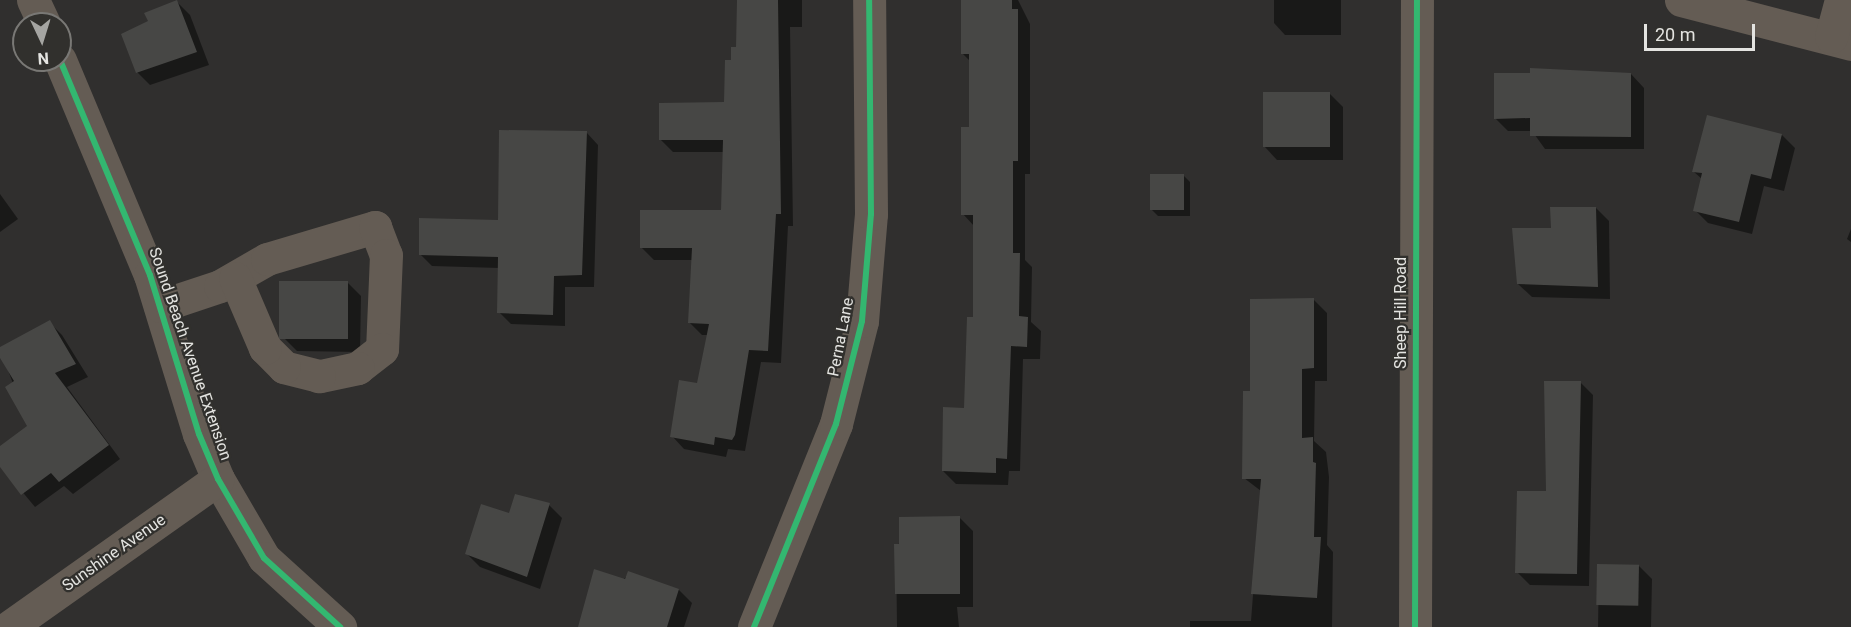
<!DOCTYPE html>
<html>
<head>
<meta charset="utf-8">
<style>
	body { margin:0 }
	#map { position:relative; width:1851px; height:627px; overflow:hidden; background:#302f2e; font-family:Roboto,sans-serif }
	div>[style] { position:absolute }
	.shadow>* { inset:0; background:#0007 }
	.building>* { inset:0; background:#474745; transform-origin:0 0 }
	.minor>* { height:33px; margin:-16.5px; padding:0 16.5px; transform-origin:16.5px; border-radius:16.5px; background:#645c54 }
	.cycleway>* { height:6px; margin:-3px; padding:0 3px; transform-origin:3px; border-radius:3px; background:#33b770 }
	span { translate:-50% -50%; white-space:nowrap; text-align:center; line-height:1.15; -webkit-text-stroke:4.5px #31302d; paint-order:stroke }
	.street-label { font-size:16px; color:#e4e4e1 }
	.north { position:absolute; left:12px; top:12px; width:60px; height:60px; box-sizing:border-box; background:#31302d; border:2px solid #797875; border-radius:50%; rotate:176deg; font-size:16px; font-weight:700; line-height:24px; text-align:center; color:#e4e4e1 }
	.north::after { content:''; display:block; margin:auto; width:21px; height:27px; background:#a5a5a2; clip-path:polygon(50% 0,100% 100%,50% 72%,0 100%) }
	.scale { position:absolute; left:1644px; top:24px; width:111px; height:27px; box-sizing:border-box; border:3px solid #e4e4e1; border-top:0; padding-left:8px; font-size:18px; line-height:21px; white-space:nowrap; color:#e4e4e1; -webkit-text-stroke:4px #31302d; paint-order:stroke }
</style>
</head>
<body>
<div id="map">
	<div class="shadow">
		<div style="clip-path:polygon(738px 0,802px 0,802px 27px,790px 27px,793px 226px,788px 226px,781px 363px,761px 362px,745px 451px,728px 449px,726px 457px,684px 449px,672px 436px,698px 385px,708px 335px,702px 335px,689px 322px,693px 260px,654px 260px,641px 247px,723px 211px,724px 152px,673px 152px,660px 139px,725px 103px,738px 49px)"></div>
		<div style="clip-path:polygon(963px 0,1018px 0,1030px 24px,1030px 174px,1025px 174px,1025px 260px,1032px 267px,1031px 322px,1041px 331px,1040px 359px,1023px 359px,1020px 471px,1009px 471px,1008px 485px,956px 484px,943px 471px,965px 409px,974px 319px,974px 226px,963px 214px,970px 129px,970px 61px,963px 54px)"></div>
		<div style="clip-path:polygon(1274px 0,1341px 0,1341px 35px,1285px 35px,1274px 23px)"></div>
		<div style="clip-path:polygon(177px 2px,190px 15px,209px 65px,150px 85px,137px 72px,150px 22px)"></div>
		<div style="clip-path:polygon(1631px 74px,1644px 88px,1644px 149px,1545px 149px,1532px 131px,1508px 131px,1495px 118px)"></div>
		<div style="clip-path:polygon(1330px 94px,1343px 107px,1343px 160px,1277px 160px,1264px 146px)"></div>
		<div style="clip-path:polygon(587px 133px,598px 145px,594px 287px,565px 287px,565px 326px,511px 324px,499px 312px,499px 268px,432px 266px,420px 254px,500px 222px)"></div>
		<div style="clip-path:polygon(1782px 135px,1795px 148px,1784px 191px,1764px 186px,1752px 234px,1708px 223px,1695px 210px,1702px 179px,1694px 172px)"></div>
		<div style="clip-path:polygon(1184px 176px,1190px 182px,1190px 216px,1158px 216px,1151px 209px)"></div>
		<div style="clip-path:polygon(0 194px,18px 219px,0 232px)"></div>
		<div style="clip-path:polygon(1596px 208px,1609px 221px,1610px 299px,1532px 297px,1518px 284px,1552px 229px)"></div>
		<div style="clip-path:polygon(1851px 229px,1851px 242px,1847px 239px)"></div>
		<div style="clip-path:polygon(348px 283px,361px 296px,360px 352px,297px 351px,284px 338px)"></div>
		<div style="clip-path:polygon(1314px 300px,1327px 313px,1327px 381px,1315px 381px,1314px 441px,1326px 452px,1329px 477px,1327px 545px,1333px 552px,1332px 627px,1190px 627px,1190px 621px,1251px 621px,1261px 491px,1244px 478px,1251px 393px)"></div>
		<div style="clip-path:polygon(49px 322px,62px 335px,88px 377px,67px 387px,120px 459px,73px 494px,64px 486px,35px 507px,0 465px,0 448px,29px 426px,0 349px)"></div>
		<div style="clip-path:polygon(1580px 382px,1593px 395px,1589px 586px,1530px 585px,1517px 572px,1547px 493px)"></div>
		<div style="clip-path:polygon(549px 505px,562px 518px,540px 589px,480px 567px,467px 554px,510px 514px)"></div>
		<div style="clip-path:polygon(959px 517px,973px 531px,973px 607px,957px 607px,959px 627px,897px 627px,896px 545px)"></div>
		<div style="clip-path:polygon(1599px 566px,1639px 566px,1652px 579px,1651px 627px,1598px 627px)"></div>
		<div style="clip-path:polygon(629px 573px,679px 590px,692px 603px,684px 627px,585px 627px)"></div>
	</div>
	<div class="building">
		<div style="clip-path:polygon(177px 0,197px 52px,136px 73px,121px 34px,148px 21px,144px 13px)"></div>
		<div style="clip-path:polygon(737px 0,778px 0,781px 214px,776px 214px,768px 351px,749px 350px,735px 435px,732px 440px,715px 437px,714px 445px,670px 437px,679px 380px,697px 383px,709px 324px,688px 323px,692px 248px,640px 248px,640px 210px,721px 210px,723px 140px,659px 140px,659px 103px,724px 102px,725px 60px,731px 60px,731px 47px,736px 47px)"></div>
		<div style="clip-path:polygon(961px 0,1012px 0,1012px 9px,1018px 9px,1018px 161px,1013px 161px,1013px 253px,1020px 253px,1019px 316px,1028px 317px,1027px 347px,1011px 346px,1007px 459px,996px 458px,996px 473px,942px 471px,943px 407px,964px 408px,967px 317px,973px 317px,973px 215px,961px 215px,961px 127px,969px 127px,969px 54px,961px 54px)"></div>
		<div style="clip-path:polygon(1530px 68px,1631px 73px,1631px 137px,1530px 136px,1530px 118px,1494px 119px,1494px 73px,1530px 73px)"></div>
		<div style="left:1263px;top:92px;width:67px;height:55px"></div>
		<div style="clip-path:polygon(1707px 115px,1782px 134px,1771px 179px,1751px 174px,1739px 222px,1693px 211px,1702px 173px,1692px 172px)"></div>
		<div style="clip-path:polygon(499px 130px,587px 131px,582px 275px,554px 276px,553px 315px,497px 313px,498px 257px,419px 255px,419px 218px,498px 220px)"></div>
		<div style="left:1150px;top:174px;width:34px;height:36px"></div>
		<div style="clip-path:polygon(1550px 207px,1596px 207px,1598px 287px,1517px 284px,1512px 228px,1551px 228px)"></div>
		<div style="left:279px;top:281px;width:69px;height:58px"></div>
		<div style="clip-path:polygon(1314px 298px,1314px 368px,1302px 369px,1302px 438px,1313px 437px,1313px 462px,1316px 463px,1314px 537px,1321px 537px,1317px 598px,1251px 594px,1261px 479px,1242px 479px,1243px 391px,1250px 391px,1250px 299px)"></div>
		<div style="clip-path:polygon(50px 320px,76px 364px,55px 373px,109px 445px,59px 482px,51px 473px,21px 495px,0 467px,0 446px,27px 426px,5px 387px,14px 381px,0 358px,0 347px)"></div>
		<div style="clip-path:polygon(1544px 381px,1581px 381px,1577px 574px,1515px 573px,1517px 491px,1546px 491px)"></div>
		<div style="clip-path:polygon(515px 494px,550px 503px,527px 577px,465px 554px,481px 504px,509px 513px)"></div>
		<div style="clip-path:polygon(960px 516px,960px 594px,895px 594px,894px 544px,899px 544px,899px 517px)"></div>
		<div style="left:1597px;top:564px;width:42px;height:41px;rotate:1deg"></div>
		<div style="clip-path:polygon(594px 569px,625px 579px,628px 571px,679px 589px,667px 627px,578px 627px)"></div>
	</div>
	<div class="minor">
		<div style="left:33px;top:0;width:26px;rotate:65deg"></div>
		<div style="left:1681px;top:0;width:176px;rotate:14.5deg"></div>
		<div style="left:1831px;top:37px;width:38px;rotate:-75deg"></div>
		<div style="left:60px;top:60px;width:233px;rotate:67.3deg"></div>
		<div style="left:150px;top:275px;width:166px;rotate:72.9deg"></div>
		<div style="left:199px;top:434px;width:49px;rotate:67.1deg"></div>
		<div style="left:218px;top:479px;width:91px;rotate:59.8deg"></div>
		<div style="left:264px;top:558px;width:103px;rotate:42.2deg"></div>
		<div style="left:160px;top:306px;width:63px;rotate:-18.4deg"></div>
		<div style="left:220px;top:286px;width:54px;rotate:-29.9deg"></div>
		<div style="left:267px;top:259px;width:113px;rotate:-16.5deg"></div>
		<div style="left:375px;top:227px;width:30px;rotate:69deg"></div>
		<div style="left:386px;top:255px;width:94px;rotate:92.4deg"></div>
		<div style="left:382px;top:349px;width:31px;rotate:142deg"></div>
		<div style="left:358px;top:368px;width:40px;rotate:168deg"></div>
		<div style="left:319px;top:376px;width:36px;rotate:-166deg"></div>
		<div style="left:284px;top:367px;width:27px;rotate:-135deg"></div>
		<div style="left:265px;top:348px;width:76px;rotate:-113.2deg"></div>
		<div style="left:9px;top:627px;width:256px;rotate:-35.3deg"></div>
		<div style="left:754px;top:627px;width:219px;rotate:-68deg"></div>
		<div style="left:836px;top:424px;width:106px;rotate:-75.8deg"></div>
		<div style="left:862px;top:321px;width:107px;rotate:-85.2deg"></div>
		<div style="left:871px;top:214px;width:214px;rotate:-90.5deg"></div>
		<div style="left:1415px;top:627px;width:627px;rotate:-89.82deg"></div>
	</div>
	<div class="cycleway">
		<div style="left:60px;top:60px;width:233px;rotate:67.3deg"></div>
		<div style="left:150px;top:275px;width:166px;rotate:72.9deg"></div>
		<div style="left:199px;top:434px;width:49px;rotate:67.1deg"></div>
		<div style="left:218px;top:479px;width:91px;rotate:59.8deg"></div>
		<div style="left:264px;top:558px;width:103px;rotate:42.2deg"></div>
		<div style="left:754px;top:627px;width:219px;rotate:-68deg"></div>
		<div style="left:836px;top:424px;width:106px;rotate:-75.8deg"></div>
		<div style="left:862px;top:321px;width:107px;rotate:-85.2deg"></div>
		<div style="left:871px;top:214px;width:214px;rotate:-90.5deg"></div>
		<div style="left:1415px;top:627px;width:627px;rotate:-89.82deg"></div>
	</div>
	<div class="street-label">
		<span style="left:1401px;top:313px;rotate:-90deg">Sheep Hill Road</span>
		<span style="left:841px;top:337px;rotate:-79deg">Perna Lane</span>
		<span style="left:190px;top:354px;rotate:71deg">Sound Beach Avenue Extension</span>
		<span style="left:114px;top:553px;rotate:-35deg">Sunshine Avenue</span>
	</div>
	<div class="north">N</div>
	<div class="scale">20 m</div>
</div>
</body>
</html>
